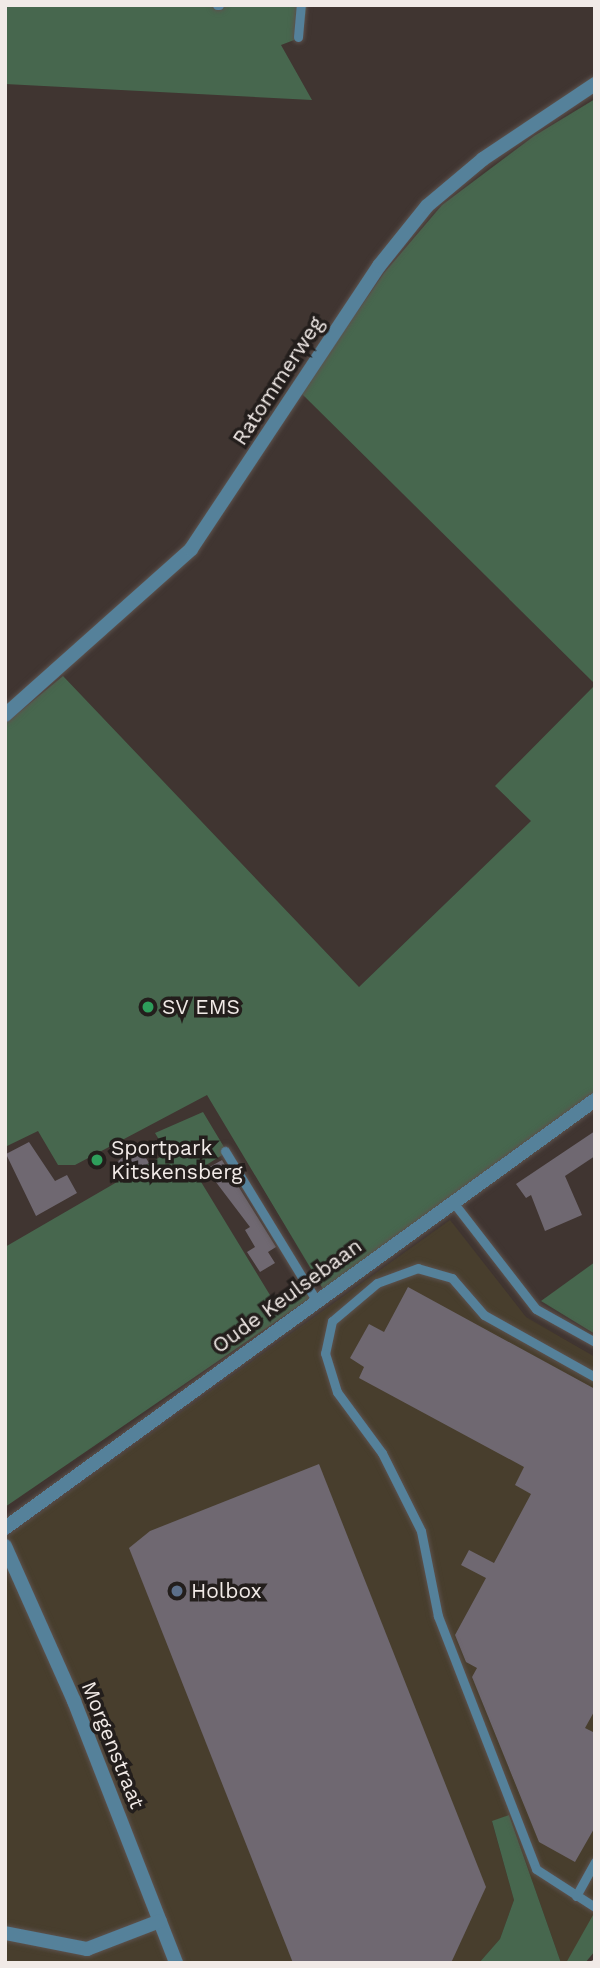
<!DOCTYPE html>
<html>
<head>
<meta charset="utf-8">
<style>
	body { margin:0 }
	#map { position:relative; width:600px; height:1968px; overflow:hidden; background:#403531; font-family:"Work Sans",sans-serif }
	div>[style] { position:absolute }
	.industrial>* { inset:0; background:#483e2d }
	.green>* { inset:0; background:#47674e }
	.building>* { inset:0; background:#6f6871 }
	.path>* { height:2.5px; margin-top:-1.25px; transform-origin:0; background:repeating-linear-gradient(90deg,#9f9692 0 3.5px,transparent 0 8.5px) }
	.roads { filter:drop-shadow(0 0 2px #5c524e) drop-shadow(0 0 2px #5c524e) }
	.lane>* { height:9px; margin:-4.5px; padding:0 4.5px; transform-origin:4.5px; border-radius:4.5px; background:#55819a }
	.street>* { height:14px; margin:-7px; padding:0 7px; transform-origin:7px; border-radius:7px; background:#55819a }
	.dots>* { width:19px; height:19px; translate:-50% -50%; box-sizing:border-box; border:4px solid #231e1c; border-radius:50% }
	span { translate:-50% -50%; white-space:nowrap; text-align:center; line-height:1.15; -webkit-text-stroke:7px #231e1c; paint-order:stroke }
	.street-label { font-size:21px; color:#f1eae7 }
	.poi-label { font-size:21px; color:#f1eae7 }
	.left { translate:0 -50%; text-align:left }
	.frame { position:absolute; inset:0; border:7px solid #f1eae7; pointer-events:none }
</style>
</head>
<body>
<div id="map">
	<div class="industrial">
		<div style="clip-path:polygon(450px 1220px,526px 1317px,595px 1357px,595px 1926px,570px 1963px,561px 1963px,509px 1815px,492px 1822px,514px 1900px,500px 1939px,479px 1963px,5px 1963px,5px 1538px)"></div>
	</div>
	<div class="green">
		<div style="clip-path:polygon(5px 5px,307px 5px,302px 37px,281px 45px,312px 100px,5px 84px)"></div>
		<div style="clip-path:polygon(595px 99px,595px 684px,301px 393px,384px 273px,442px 205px,534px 136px)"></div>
		<div style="clip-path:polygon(63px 676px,359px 987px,531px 821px,495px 786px,595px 685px,595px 1092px,323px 1289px,207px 1095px,75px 1165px,58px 1165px,38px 1131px,5px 1147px,5px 724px)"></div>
		<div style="clip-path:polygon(203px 1112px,227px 1152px,195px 1172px,273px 1300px,303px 1280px,313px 1296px,5px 1507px,5px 1247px,167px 1153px,155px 1133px)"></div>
		<div style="clip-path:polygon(595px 1262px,595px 1334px,541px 1301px)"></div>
		<div style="clip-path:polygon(509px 1815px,561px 1963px,479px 1963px,500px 1939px,514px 1900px,492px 1821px)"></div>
		<div style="clip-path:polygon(593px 1915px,595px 1951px,585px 1963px,566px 1963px)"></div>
	</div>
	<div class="building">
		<div style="clip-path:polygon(595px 1131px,595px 1156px,565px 1176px,582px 1215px,545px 1231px,531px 1195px,526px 1198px,516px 1184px)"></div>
		<div style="clip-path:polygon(29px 1142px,55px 1181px,67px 1175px,77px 1193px,36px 1216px,6px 1154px)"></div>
		<div style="clip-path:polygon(138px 1145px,149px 1163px,120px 1180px,112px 1166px)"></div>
		<div style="clip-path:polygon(222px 1160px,276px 1247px,268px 1252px,275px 1263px,260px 1272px,247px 1252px,255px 1247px,245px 1230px,250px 1227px,206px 1169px)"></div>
		<div style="clip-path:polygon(408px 1287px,595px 1389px,595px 1710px,585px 1728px,595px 1733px,595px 1827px,575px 1862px,539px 1842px,472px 1677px,477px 1668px,466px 1662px,455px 1635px,486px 1578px,461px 1565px,469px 1550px,494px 1563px,531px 1494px,515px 1485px,524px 1467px,359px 1378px,364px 1367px,350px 1358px,369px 1324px,384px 1332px)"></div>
		<div style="clip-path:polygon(319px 1464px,486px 1887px,451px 1963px,293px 1963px,129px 1548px,150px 1531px)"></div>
	</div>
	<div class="path">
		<div style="left:591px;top:1963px;width:6px;rotate:-45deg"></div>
	</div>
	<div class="roads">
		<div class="lane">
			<div style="left:217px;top:5px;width:2px"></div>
			<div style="left:298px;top:37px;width:32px;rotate:-85deg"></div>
			<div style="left:225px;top:1151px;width:175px;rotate:58.6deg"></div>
			<div style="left:453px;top:1202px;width:135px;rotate:52.2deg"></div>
			<div style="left:536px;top:1309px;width:68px;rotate:29.2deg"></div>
			<div style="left:595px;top:1377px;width:127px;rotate:-150.8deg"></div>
			<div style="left:484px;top:1315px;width:49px;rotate:-130.9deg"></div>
			<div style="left:452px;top:1278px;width:35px;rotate:-164deg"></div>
			<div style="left:418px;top:1268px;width:44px;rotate:159.9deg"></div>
			<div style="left:377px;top:1283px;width:59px;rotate:139.8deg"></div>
			<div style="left:332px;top:1321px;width:33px;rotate:102deg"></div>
			<div style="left:325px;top:1353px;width:41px;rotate:72.9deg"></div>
			<div style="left:337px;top:1392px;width:76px;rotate:53.6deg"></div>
			<div style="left:382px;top:1453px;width:87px;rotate:63.4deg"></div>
			<div style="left:421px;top:1531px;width:87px;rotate:78.7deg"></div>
			<div style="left:438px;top:1616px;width:271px;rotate:68.8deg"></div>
			<div style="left:536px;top:1869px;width:70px;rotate:32.8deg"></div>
			<div style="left:576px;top:1896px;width:39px;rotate:-61deg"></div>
		</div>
		<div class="street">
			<div style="left:5px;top:715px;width:249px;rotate:-41.7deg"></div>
			<div style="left:191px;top:549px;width:340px;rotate:-56.4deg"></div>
			<div style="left:379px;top:266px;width:77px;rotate:-51.3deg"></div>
			<div style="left:427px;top:206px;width:73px;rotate:-40deg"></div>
			<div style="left:483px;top:159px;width:135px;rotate:-33.8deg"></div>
			<div style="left:5px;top:1528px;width:729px;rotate:-35.96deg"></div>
			<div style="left:5px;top:1546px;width:170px;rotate:66deg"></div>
			<div style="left:74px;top:1701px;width:281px;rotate:68.7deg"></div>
			<div style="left:5px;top:1933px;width:84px;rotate:11deg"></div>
			<div style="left:87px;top:1949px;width:78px;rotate:-21deg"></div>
		</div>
	</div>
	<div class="dots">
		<div style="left:148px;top:1007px;background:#2e9e5b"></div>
		<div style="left:97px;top:1160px;background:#2e9e5b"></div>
		<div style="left:177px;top:1591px;background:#5c6f8a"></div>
	</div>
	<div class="street-label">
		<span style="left:278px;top:381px;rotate:-57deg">Ratommerweg</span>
		<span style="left:287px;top:1296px;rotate:-36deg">Oude Keulsebaan</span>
		<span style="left:113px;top:1745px;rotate:68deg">Morgenstraat</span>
	</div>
	<div class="poi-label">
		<span class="left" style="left:162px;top:1007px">SV EMS</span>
		<span class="left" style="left:111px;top:1160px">Sportpark<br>Kitskensberg</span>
		<span class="left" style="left:191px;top:1591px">Holbox</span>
	</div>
	<div class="frame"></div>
</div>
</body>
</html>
